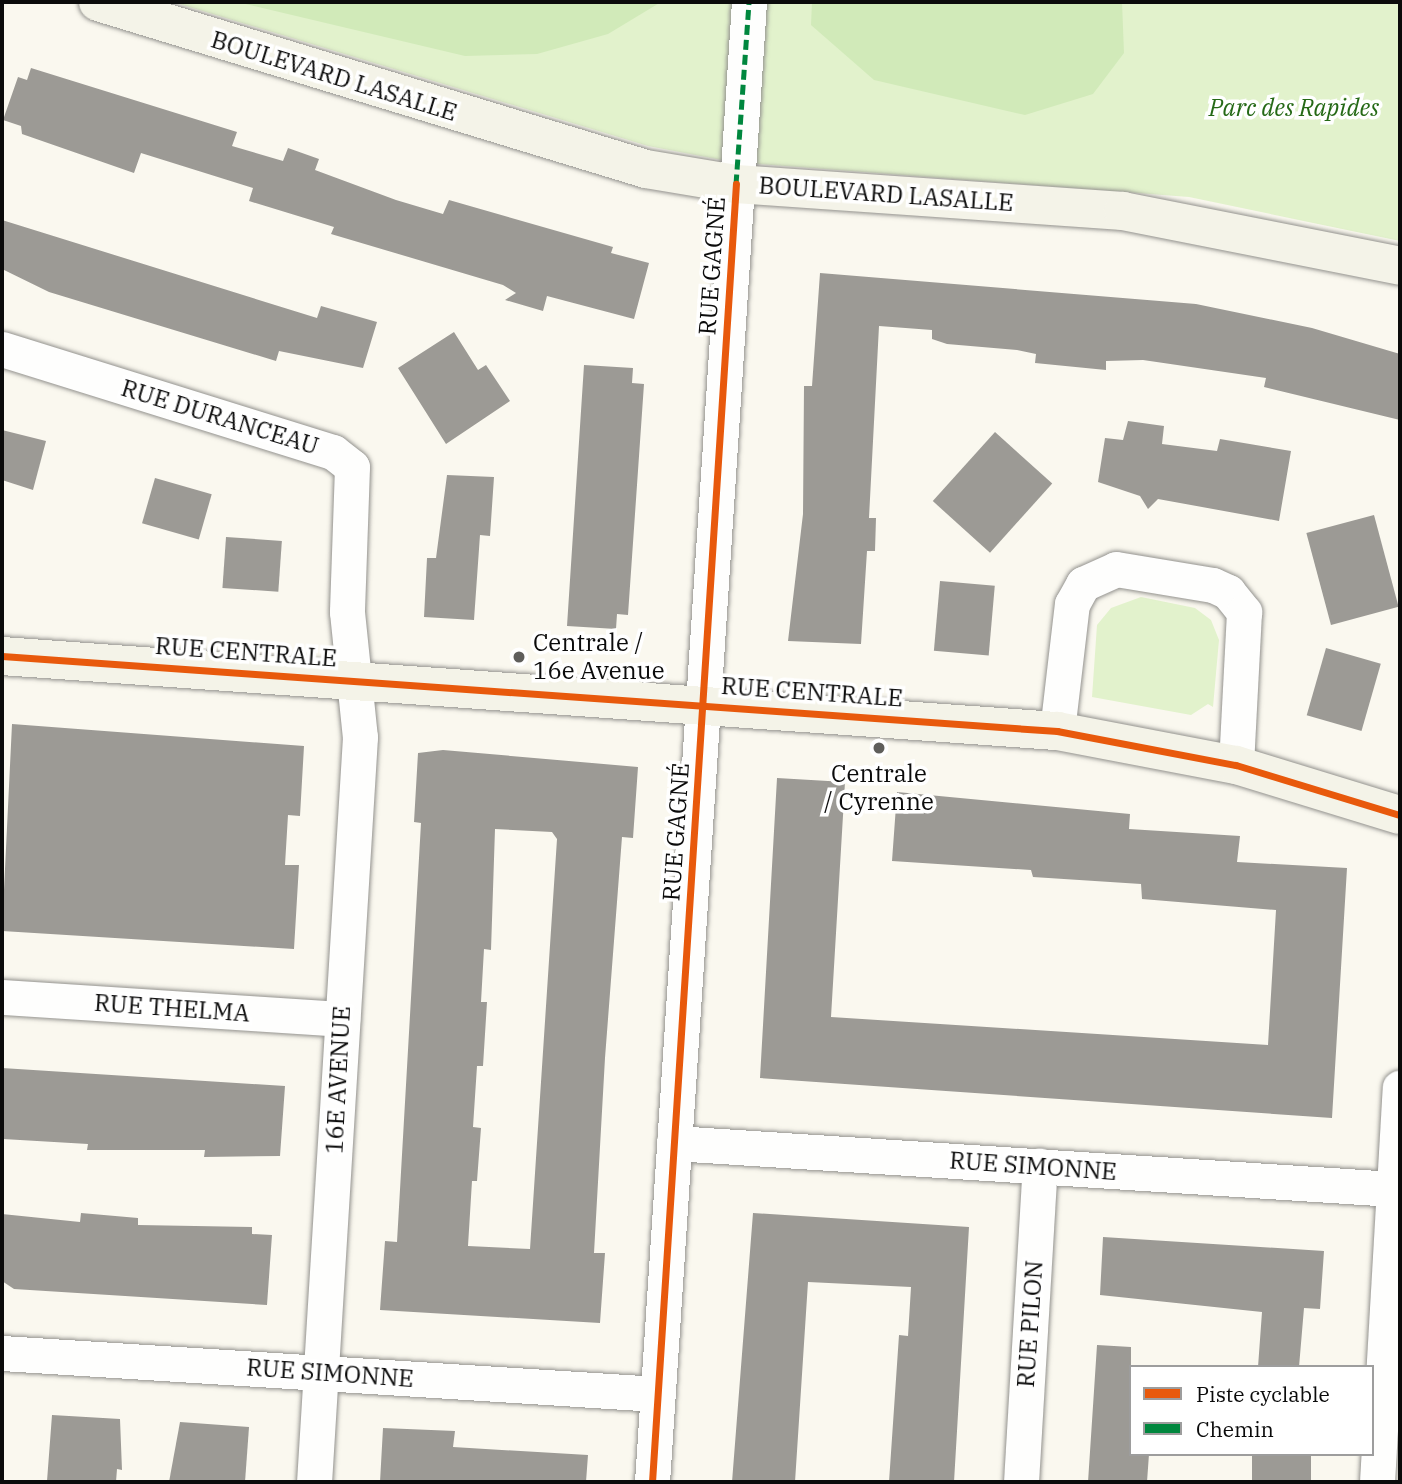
<!DOCTYPE html>
<html>
<head>
<meta charset="utf-8">
<style>
	body { margin:0 }
	#map { position:relative; width:1402px; height:1484px; overflow:hidden; background:#faf8ef; font-family:"IBM Plex Serif",serif }
	div>[style] { position:absolute }
	.green>* { inset:0; background:#e2f2cc }
	.forest>* { inset:0; background:#d1eab9 }
	.building>* { inset:0; background:#9c9a95; transform-origin:0 0 }
	.roads { filter:drop-shadow(0 0 2px #93928e) drop-shadow(0 0 2px #93928e) }
	.street>* { height:35px; margin:-17.5px; padding:0 17.5px; transform-origin:17.5px; border-radius:17.5px; background:#fefefd }
	.secondary>* { height:38px; margin:-19px; padding:0 19px; transform-origin:19px; border-radius:19px; background:#f4f3e8 }
	.quiet>* { height:5px; margin-top:-2.5px; transform-origin:0; background:repeating-linear-gradient(90deg,#00873e 0 10px,transparent 0 15px) }
	.cycleway>* { height:7px; margin:-3.5px; padding:0 3.5px; transform-origin:3.5px; border-radius:3.5px; background:#e8590c }
	.dots>* { width:19px; height:19px; translate:-50% -50%; box-sizing:border-box; border:4px solid #fff; border-radius:50% }
	span { translate:-50% -50%; white-space:nowrap; text-align:center; line-height:1.15; -webkit-text-stroke:7px #fff; paint-order:stroke }
	.street-label { font-size:24px; color:#0b0b0b }
	.park-label { font-size:24px; color:#256916; font-style:italic }
	.poi-label { font-size:24px; color:#0b0b0b }
	.left { translate:0 -50%; text-align:left }
	.frame { position:absolute; inset:0; border:4px solid #0b0b0b; pointer-events:none }
	.legend { position:absolute; left:1129px; top:1365px; width:245px; height:91px; box-sizing:border-box; background:#fff; border:2px solid #9d9d9d; margin:0; padding:9px 12px; list-style:none; font-size:21px; color:#0b0b0b }
	.legend li { display:flex; align-items:center; gap:14px; height:35px }
	.legend b { width:35px; border:2px solid #9d9d9d }
</style>
</head>
<body>
<div id="map">
	<div class="green">
		<div style="clip-path:polygon(173px 2px,1400px 2px,1400px 241px,1189px 197px,732px 162px,648px 146px)"></div>
		<div style="clip-path:polygon(1141px 597px,1195px 608px,1211px 620px,1219px 640px,1213px 707px,1208px 704px,1191px 715px,1092px 697px,1097px 625px,1111px 608px)"></div>
	</div>
	<div class="forest">
		<div style="clip-path:polygon(237px 2px,661px 2px,608px 34px,537px 54px,465px 56px)"></div>
		<div style="clip-path:polygon(812px 2px,1122px 2px,1124px 53px,1093px 94px,1025px 115px,874px 80px,811px 25px)"></div>
	</div>
	<div class="building">
		<div style="clip-path:polygon(31px 68px,237px 132px,232px 146px,283px 161px,288px 148px,319px 159px,315px 170px,396px 200px,443px 214px,449px 200px,613px 247px,611px 253px,649px 263px,634px 319px,547px 296px,543px 311px,505px 300px,516px 293px,503px 285px,331px 234px,334px 227px,249px 201px,253px 188px,141px 153px,134px 173px,22px 134px,21px 126px,3px 120px,18px 77px,27px 80px)"></div>
		<div style="clip-path:polygon(2px 220px,317px 318px,321px 306px,377px 322px,363px 368px,279px 351px,276px 361px,49px 292px,2px 269px)"></div>
		<div style="clip-path:polygon(820px 273px,1196px 304px,1312px 328px,1400px 354px,1400px 420px,1264px 387px,1266px 378px,1143px 360px,1106px 361px,1106px 370px,1035px 363px,1036px 354px,1017px 350px,947px 344px,932px 339px,932px 330px,879px 326px,869px 518px,876px 518px,875px 551px,867px 551px,861px 644px,788px 641px,803px 514px,804px 386px,812px 386px)"></div>
		<div style="clip-path:polygon(454px 332px,478px 370px,486px 365px,510px 401px,446px 444px,398px 368px)"></div>
		<div style="clip-path:polygon(584px 365px,633px 368px,632px 383px,644px 384px,628px 615px,617px 614px,616px 629px,567px 626px)"></div>
		<div style="clip-path:polygon(1128px 421px,1164px 426px,1162px 444px,1217px 451px,1220px 439px,1291px 451px,1279px 521px,1158px 499px,1148px 509px,1140px 496px,1098px 482px,1105px 438px,1123px 440px)"></div>
		<div style="clip-path:polygon(2px 430px,46px 441px,33px 490px,2px 480px)"></div>
		<div style="left:995px;top:432px;width:77px;height:93px;rotate:42deg"></div>
		<div style="clip-path:polygon(447px 475px,494px 477px,490px 536px,480px 535px,474px 620px,424px 617px,427px 558px,436px 558px)"></div>
		<div style="left:155px;top:478px;width:59px;height:47px;rotate:16deg"></div>
		<div style="left:1374px;top:515px;width:95px;height:70px;rotate:75deg"></div>
		<div style="left:226px;top:537px;width:56px;height:51px;rotate:4deg"></div>
		<div style="left:940px;top:581px;width:55px;height:70px;rotate:5deg"></div>
		<div style="left:1326px;top:648px;width:57px;height:70px;rotate:16deg"></div>
		<div style="clip-path:polygon(12px 724px,304px 746px,300px 816px,288px 815px,285px 865px,299px 865px,294px 949px,2px 931px)"></div>
		<div style="clip-path:polygon(evenodd,443px 750px,638px 767px,633px 838px,622px 837px,605px 1058px,594px 1253px,605px 1253px,600px 1323px,380px 1310px,385px 1241px,397px 1242px,421px 823px,414px 822px,418px 753px,443px 750px,495px 829px,552px 832px,557px 839px,530px 1249px,468px 1246px,472px 1181px,477px 1181px,481px 1128px,473px 1127px,477px 1066px,483px 1066px,487px 1002px,481px 1002px,484px 949px,491px 950px,495px 829px)"></div>
		<div style="clip-path:polygon(777px 778px,845px 782px,831px 1017px,1268px 1045px,1276px 910px,1142px 899px,1141px 884px,1033px 877px,1031px 870px,892px 861px,897px 792px,1130px 814px,1129px 829px,1240px 836px,1237px 862px,1347px 868px,1332px 1118px,760px 1078px)"></div>
		<div style="clip-path:polygon(2px 1068px,285px 1086px,280px 1156px,204px 1157px,205px 1150px,87px 1150px,88px 1144px,3px 1139px)"></div>
		<div style="clip-path:polygon(81px 1213px,138px 1218px,138px 1225px,252px 1227px,252px 1234px,272px 1235px,267px 1305px,14px 1289px,2px 1281px,2px 1214px,80px 1222px)"></div>
		<div style="clip-path:polygon(753px 1213px,969px 1227px,954px 1482px,889px 1482px,899px 1335px,908px 1336px,911px 1287px,808px 1282px,795px 1482px,732px 1482px)"></div>
		<div style="clip-path:polygon(1103px 1237px,1324px 1251px,1320px 1309px,1304px 1308px,1299px 1367px,1258px 1367px,1262px 1312px,1100px 1295px)"></div>
		<div style="clip-path:polygon(1097px 1345px,1131px 1347px,1131px 1454px,1149px 1454px,1147px 1482px,1088px 1482px)"></div>
		<div style="clip-path:polygon(52px 1415px,120px 1419px,122px 1470px,117px 1469px,116px 1482px,47px 1481px)"></div>
		<div style="clip-path:polygon(180px 1422px,249px 1427px,245px 1482px,169px 1482px)"></div>
		<div style="clip-path:polygon(383px 1428px,455px 1431px,453px 1447px,588px 1455px,586px 1482px,380px 1482px)"></div>
		<div style="left:1252px;top:1454px;width:59px;height:28px"></div>
	</div>
	<div class="roads">
		<div class="street">
			<div style="left:2px;top:349px;width:347px;rotate:17.3deg"></div>
			<div style="left:333px;top:452px;width:24px;rotate:38deg"></div>
			<div style="left:352px;top:467px;width:145px;rotate:92deg"></div>
			<div style="left:347px;top:612px;width:126px;rotate:84.1deg"></div>
			<div style="left:360px;top:737px;width:746px;rotate:93.53deg"></div>
			<div style="left:1057px;top:731px;width:128px;rotate:-83.3deg"></div>
			<div style="left:1072px;top:604px;width:23px;rotate:-61deg"></div>
			<div style="left:1083px;top:584px;width:36px;rotate:-24deg"></div>
			<div style="left:1116px;top:569px;width:98px;rotate:9.4deg"></div>
			<div style="left:1213px;top:585px;width:17px;rotate:25deg"></div>
			<div style="left:1228px;top:592px;width:26px;rotate:51deg"></div>
			<div style="left:1244px;top:612px;width:153px;rotate:93deg"></div>
			<div style="left:2px;top:997px;width:341px;rotate:3.7deg"></div>
			<div style="left:674px;top:1143px;width:720px;rotate:3.66deg"></div>
			<div style="left:2px;top:1353px;width:656px;rotate:3.58deg"></div>
			<div style="left:652px;top:1482px;width:1483px;rotate:-86.25deg"></div>
			<div style="left:1021px;top:1482px;width:317px;rotate:-86.6deg"></div>
			<div style="left:1377px;top:1482px;width:395px;rotate:-86.7deg"></div>
		</div>
		<div class="secondary">
			<div style="left:98px;top:2px;width:573px;rotate:16.95deg"></div>
			<div style="left:646px;top:169px;width:91px;rotate:9.5deg"></div>
			<div style="left:736px;top:184px;width:388px;rotate:4deg"></div>
			<div style="left:1123px;top:211px;width:282px;rotate:11.2deg"></div>
			<div style="left:2px;top:656px;width:1058px;rotate:4.07deg"></div>
			<div style="left:1057px;top:731px;width:182px;rotate:10.8deg"></div>
			<div style="left:1236px;top:765px;width:171px;rotate:17deg"></div>
		</div>
	</div>
	<div class="quiet">
		<div style="left:736px;top:184px;width:182px;rotate:-85.9deg"></div>
	</div>
	<div class="cycleway">
		<div style="left:2px;top:656px;width:1058px;rotate:4.07deg"></div>
		<div style="left:1057px;top:731px;width:182px;rotate:10.8deg"></div>
		<div style="left:1236px;top:765px;width:171px;rotate:17deg"></div>
		<div style="left:652px;top:1482px;width:1301px;rotate:-86.3deg"></div>
	</div>
	<div class="dots">
		<div style="left:519px;top:657px;background:#5f5e5b"></div>
		<div style="left:879px;top:748px;background:#5f5e5b"></div>
	</div>
	<div class="street-label">
		<span style="left:334px;top:76px;rotate:17deg">BOULEVARD LASALLE</span>
		<span style="left:886px;top:194px;rotate:4deg">BOULEVARD LASALLE</span>
		<span style="left:712px;top:266px;rotate:-86deg">RUE GAGNÉ</span>
		<span style="left:220px;top:417px;rotate:17deg">RUE DURANCEAU</span>
		<span style="left:246px;top:652px;rotate:4deg">RUE CENTRALE</span>
		<span style="left:812px;top:692px;rotate:4deg">RUE CENTRALE</span>
		<span style="left:676px;top:832px;rotate:-86deg">RUE GAGNÉ</span>
		<span style="left:172px;top:1008px;rotate:4deg">RUE THELMA</span>
		<span style="left:338px;top:1080px;rotate:-87deg">16E AVENUE</span>
		<span style="left:1033px;top:1166px;rotate:4deg">RUE SIMONNE</span>
		<span style="left:1030px;top:1324px;rotate:-86deg">RUE PILON</span>
		<span style="left:330px;top:1373px;rotate:4deg">RUE SIMONNE</span>
	</div>
	<div class="park-label">
		<span style="left:1294px;top:108px">Parc des Rapides</span>
	</div>
	<div class="poi-label">
		<span class="left" style="left:533px;top:657px">Centrale /<br>16e Avenue</span>
		<span style="left:879px;top:788px">Centrale<br>/ Cyrenne</span>
	</div>
	<div class="frame"></div>
	<ul class="legend">
	<li><b style="height:9px;background:#e8590c"></b>Piste cyclable</li>
	<li><b style="height:9px;background:#00873e"></b>Chemin</li>
	</ul>
</div>
</body>
</html>
